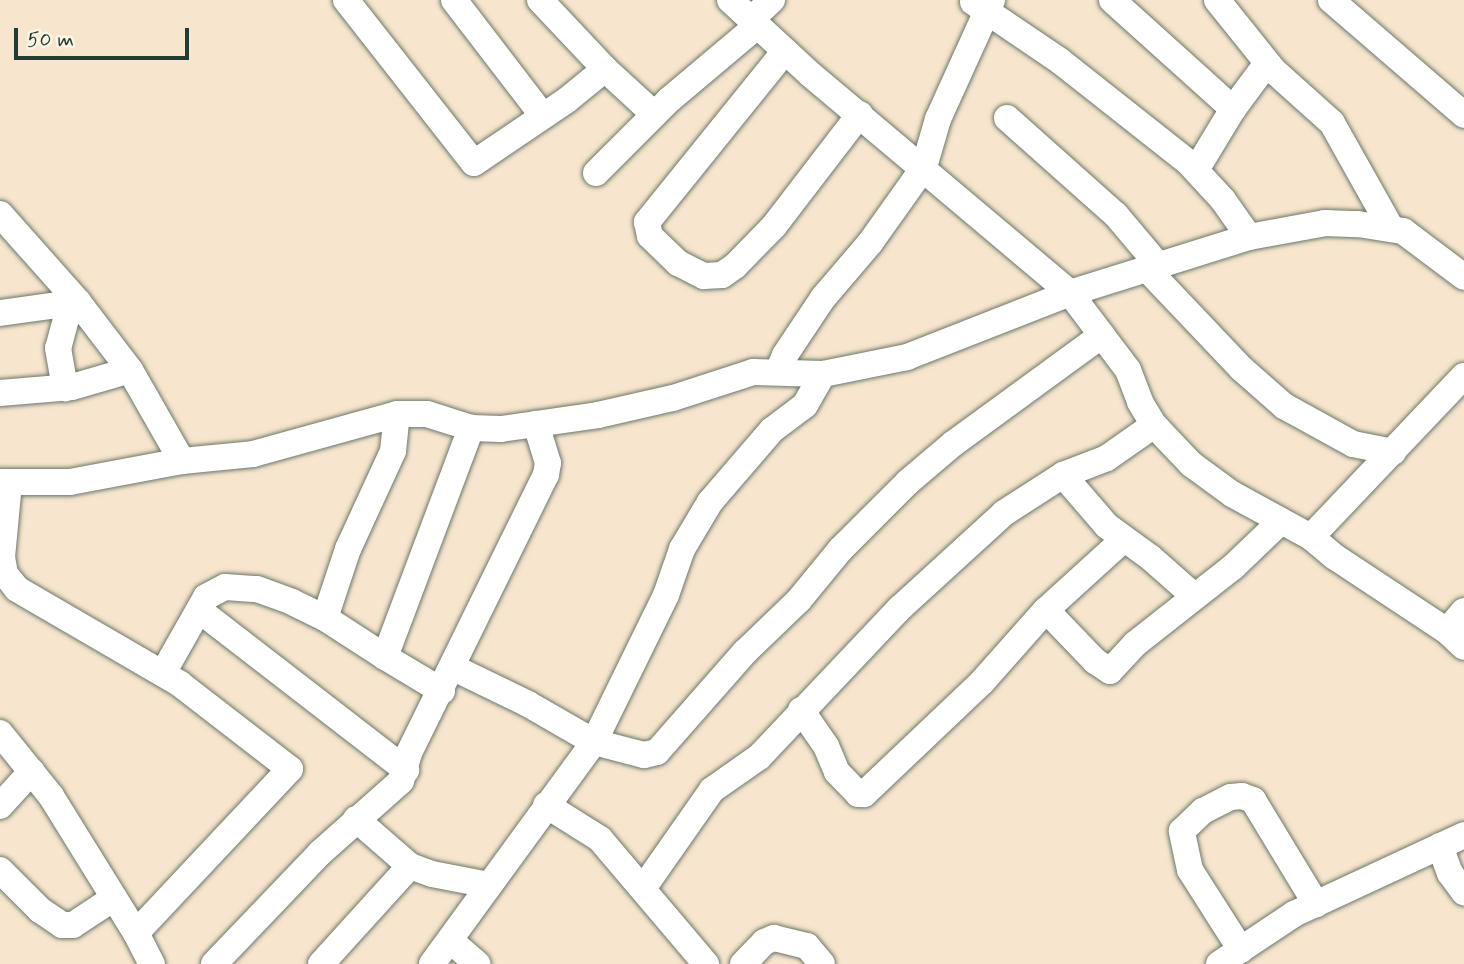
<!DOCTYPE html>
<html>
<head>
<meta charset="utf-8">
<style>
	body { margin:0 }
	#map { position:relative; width:1464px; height:964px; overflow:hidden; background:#f7e5cd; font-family:Mynerve,sans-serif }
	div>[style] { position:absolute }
	.roads { filter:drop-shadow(0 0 2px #6b786a) drop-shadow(0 0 2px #6b786a) }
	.minor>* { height:26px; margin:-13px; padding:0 13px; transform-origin:13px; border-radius:13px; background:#fff }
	span { translate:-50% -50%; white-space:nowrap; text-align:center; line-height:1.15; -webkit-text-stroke:6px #fcf5e5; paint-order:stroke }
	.scale { position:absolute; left:14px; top:28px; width:175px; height:32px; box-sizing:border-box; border:4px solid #1f3d34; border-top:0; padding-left:9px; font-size:21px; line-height:24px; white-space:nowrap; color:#1f3d34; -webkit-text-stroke:5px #fcf5e5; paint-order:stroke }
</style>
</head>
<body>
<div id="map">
	<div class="roads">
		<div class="minor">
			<div style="left:346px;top:0;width:207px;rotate:51.9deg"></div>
			<div style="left:474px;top:163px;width:112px;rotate:-34.1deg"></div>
			<div style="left:567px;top:100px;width:49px;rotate:-39.2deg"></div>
			<div style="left:454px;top:0;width:146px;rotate:52.5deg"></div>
			<div style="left:540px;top:0;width:95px;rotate:46.7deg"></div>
			<div style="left:605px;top:69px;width:67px;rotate:42.6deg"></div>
			<div style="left:730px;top:0;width:109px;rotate:42.8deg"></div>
			<div style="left:810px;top:74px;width:340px;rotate:40.1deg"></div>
			<div style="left:1070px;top:293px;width:96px;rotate:53deg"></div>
			<div style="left:1128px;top:370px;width:34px;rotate:69deg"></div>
			<div style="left:1140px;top:402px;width:27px;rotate:59deg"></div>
			<div style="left:1154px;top:425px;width:54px;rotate:46.5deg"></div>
			<div style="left:1191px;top:464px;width:51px;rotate:36.2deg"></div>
			<div style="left:1232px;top:494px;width:90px;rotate:28.6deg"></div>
			<div style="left:1311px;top:537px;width:31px;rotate:40deg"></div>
			<div style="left:1335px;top:557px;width:134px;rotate:33.5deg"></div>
			<div style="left:1447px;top:631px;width:23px;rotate:43deg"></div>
			<div style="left:1112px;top:0;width:163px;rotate:42deg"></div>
			<div style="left:1233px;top:109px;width:57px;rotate:-53.5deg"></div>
			<div style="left:1217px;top:0;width:90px;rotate:51.3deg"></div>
			<div style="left:1273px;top:70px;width:79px;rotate:41.9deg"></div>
			<div style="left:1332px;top:123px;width:120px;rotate:60.7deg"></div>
			<div style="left:1331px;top:0;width:176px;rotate:40.8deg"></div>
			<div style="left:973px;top:2px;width:105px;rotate:34.1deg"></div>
			<div style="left:1060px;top:61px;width:164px;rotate:38.3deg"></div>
			<div style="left:1189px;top:163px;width:50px;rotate:47.4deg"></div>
			<div style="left:1223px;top:200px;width:45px;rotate:54.9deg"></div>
			<div style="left:752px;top:19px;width:28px;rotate:-44deg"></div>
			<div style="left:785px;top:51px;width:220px;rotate:128.9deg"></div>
			<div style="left:647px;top:222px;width:14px;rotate:78deg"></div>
			<div style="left:650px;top:236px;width:39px;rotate:44deg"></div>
			<div style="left:678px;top:263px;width:29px;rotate:27deg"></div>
			<div style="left:704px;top:276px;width:18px;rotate:-3deg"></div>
			<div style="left:722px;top:275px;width:16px;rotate:-35deg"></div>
			<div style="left:735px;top:266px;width:56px;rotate:-45.7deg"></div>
			<div style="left:774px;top:226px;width:141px;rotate:-52.5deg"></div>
			<div style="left:1007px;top:118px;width:146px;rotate:41.7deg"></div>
			<div style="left:1116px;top:215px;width:67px;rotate:49.9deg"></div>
			<div style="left:1196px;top:170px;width:71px;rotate:-58.8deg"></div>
			<div style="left:596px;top:173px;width:103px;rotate:-45deg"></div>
			<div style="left:669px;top:100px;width:116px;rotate:-40.1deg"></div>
			<div style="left:0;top:214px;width:118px;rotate:48.4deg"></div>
			<div style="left:78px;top:302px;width:86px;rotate:52.6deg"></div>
			<div style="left:130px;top:370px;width:105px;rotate:60.3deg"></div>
			<div style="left:1147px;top:269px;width:138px;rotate:46.5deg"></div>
			<div style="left:1242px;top:369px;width:56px;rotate:41.4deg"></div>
			<div style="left:1284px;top:406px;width:79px;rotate:28.8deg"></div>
			<div style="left:1353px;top:444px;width:41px;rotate:11.3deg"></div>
			<div style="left:63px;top:305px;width:14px;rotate:78deg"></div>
			<div style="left:66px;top:319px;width:30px;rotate:105deg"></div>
			<div style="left:58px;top:348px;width:41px;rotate:80.1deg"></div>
			<div style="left:0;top:313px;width:79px;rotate:-8deg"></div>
			<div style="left:778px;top:371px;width:17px;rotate:-66deg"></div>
			<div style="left:785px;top:355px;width:69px;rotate:-56.3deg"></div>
			<div style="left:823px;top:298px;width:72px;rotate:-49.5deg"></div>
			<div style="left:870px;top:243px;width:93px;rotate:-54.6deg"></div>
			<div style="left:924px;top:167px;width:50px;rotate:-73.7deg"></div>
			<div style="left:938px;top:119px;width:131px;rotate:-65.6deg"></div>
			<div style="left:0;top:393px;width:72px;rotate:-4.8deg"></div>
			<div style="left:72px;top:387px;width:60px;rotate:-16.3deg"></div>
			<div style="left:1063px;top:475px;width:67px;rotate:49.2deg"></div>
			<div style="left:1107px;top:526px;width:54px;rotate:36deg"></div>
			<div style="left:1151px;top:558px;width:57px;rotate:41.5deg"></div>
			<div style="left:0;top:482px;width:70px"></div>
			<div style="left:70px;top:482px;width:114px;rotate:-10.6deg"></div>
			<div style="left:182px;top:461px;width:71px;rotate:-5.6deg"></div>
			<div style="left:253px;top:454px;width:149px;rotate:-15.5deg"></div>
			<div style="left:397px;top:414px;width:30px"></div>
			<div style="left:427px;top:414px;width:46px;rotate:17.7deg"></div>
			<div style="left:471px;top:428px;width:30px;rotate:2deg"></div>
			<div style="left:501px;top:429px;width:98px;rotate:-8.2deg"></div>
			<div style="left:598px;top:415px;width:77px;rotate:-12.8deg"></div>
			<div style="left:673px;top:398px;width:84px;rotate:-18deg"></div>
			<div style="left:753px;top:372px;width:70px;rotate:1.6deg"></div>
			<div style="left:823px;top:374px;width:86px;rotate:-11.4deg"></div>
			<div style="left:907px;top:357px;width:175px;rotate:-21.4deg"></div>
			<div style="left:1070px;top:293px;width:188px;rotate:-17.4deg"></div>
			<div style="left:1249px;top:237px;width:77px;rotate:-10.4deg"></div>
			<div style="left:1325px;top:223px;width:33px;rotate:2deg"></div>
			<div style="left:1358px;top:224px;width:46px;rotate:8.8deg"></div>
			<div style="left:1403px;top:231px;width:76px;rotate:37deg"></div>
			<div style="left:9px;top:483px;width:74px;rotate:95.4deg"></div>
			<div style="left:2px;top:557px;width:17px;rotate:80deg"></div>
			<div style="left:5px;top:574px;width:19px;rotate:51deg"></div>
			<div style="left:17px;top:589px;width:189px;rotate:30.2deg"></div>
			<div style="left:180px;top:684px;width:139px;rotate:37.7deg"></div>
			<div style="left:290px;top:769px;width:225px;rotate:133.2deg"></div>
			<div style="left:1311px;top:537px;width:222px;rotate:-46.5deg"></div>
			<div style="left:199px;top:610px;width:262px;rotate:37.7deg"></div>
			<div style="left:1046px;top:610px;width:71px;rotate:46.1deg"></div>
			<div style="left:1095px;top:661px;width:18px;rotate:34deg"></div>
			<div style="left:1110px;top:671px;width:37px;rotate:-47deg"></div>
			<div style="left:1135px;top:644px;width:125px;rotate:-38.2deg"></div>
			<div style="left:1233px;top:567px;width:66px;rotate:-43.8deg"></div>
			<div style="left:325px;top:618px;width:73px;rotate:-71.6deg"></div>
			<div style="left:348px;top:549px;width:108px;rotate:-65.3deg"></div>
			<div style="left:393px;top:451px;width:37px;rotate:-84deg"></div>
			<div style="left:1447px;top:631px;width:26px;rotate:-50deg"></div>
			<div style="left:454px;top:668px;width:82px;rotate:25.9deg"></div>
			<div style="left:528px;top:704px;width:76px;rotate:29.9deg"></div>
			<div style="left:594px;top:742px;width:52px;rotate:14.6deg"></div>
			<div style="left:644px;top:755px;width:13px;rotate:-13deg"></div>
			<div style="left:657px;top:752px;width:133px;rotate:-48.7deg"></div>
			<div style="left:745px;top:652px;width:75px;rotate:-43.9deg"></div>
			<div style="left:799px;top:600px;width:65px;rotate:-50.6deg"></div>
			<div style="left:840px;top:550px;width:96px;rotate:-45deg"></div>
			<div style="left:908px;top:482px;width:60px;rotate:-40.3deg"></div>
			<div style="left:954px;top:443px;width:183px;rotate:-36.1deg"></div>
			<div style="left:163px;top:673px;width:87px;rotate:-60.5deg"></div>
			<div style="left:206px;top:597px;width:21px;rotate:-28deg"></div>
			<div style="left:225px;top:587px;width:32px;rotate:4deg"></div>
			<div style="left:257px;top:589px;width:37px;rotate:20deg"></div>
			<div style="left:292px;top:602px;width:37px;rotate:26deg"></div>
			<div style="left:325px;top:618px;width:72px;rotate:33deg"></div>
			<div style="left:442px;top:691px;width:66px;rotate:-149.2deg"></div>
			<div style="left:385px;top:657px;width:245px;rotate:-69.4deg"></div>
			<div style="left:801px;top:710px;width:44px;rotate:55.2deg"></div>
			<div style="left:826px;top:746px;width:28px;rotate:67deg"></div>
			<div style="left:837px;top:772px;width:30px;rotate:46deg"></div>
			<div style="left:858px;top:794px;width:6px"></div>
			<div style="left:864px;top:794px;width:163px;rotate:-43.5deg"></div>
			<div style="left:982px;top:682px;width:96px;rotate:-48.4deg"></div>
			<div style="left:1046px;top:610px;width:104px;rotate:-42.3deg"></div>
			<div style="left:0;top:733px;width:81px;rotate:51deg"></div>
			<div style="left:51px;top:796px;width:161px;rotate:58.2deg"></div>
			<div style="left:136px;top:933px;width:35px;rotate:63deg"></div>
			<div style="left:546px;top:805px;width:64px;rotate:32.2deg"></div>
			<div style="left:600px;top:839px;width:164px;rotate:49.7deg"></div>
			<div style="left:0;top:806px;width:47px;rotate:-47.6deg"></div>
			<div style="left:356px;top:819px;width:72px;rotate:41deg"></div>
			<div style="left:1440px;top:846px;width:29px;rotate:70deg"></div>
			<div style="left:1450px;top:873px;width:24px;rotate:54deg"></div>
			<div style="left:0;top:870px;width:57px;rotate:45deg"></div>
			<div style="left:40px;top:910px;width:27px;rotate:34deg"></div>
			<div style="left:62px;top:925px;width:11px"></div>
			<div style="left:73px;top:925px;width:49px;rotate:-33.4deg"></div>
			<div style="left:644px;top:887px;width:118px;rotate:-55deg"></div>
			<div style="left:712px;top:790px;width:57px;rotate:-35.1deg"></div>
			<div style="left:759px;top:757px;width:204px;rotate:-46.6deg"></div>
			<div style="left:899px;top:609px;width:142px;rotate:-42.4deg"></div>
			<div style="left:1004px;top:513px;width:70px;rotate:-32.8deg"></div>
			<div style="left:1063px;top:475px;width:47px;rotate:-21.1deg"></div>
			<div style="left:1107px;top:458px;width:57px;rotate:-35.1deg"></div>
			<div style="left:451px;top:941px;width:35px;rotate:41deg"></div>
			<div style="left:1241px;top:950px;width:95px;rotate:-122.5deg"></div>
			<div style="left:1190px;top:870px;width:40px;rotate:-102deg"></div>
			<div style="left:1182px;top:831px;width:29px;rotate:-44deg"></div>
			<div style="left:1203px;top:811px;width:31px;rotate:-27deg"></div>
			<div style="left:1231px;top:797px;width:11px;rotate:-5deg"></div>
			<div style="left:1242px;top:796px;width:12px;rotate:20deg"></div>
			<div style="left:1253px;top:800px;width:122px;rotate:58.8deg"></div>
			<div style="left:214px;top:964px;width:153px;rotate:-46.3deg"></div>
			<div style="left:320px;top:853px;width:108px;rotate:-41.6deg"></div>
			<div style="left:401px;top:781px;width:29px;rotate:-74deg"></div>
			<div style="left:409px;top:753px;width:310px;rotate:-63.8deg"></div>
			<div style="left:546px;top:475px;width:12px;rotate:-81deg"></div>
			<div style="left:548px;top:463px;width:41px;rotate:-107.1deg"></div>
			<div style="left:321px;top:964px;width:132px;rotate:-47.8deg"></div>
			<div style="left:410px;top:866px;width:23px;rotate:20deg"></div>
			<div style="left:432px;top:874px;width:58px;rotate:10.9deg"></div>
			<div style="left:432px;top:964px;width:275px;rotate:-53.9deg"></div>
			<div style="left:594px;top:742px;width:164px;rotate:-63.9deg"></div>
			<div style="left:666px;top:595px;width:49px;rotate:-70.8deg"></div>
			<div style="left:682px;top:549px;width:55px;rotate:-59.2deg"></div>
			<div style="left:710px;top:502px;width:95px;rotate:-49.3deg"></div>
			<div style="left:772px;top:430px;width:41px;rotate:-37.1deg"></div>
			<div style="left:805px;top:405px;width:36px;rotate:-60deg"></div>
			<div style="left:743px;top:964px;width:30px;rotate:-46deg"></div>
			<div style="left:764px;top:942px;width:11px;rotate:-22deg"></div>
			<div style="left:774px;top:938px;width:34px;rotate:14deg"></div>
			<div style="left:807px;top:946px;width:23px;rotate:50deg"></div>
			<div style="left:1219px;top:964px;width:90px;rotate:-33.7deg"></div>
			<div style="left:1294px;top:914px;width:187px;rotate:-24.9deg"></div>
		</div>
	</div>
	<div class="scale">50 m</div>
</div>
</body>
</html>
